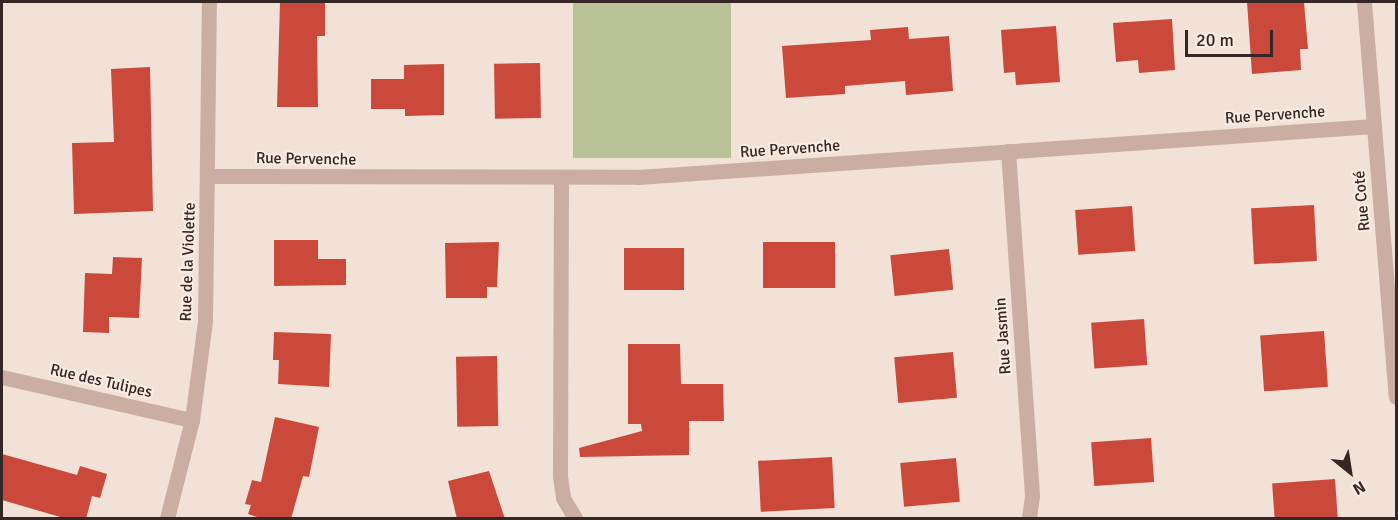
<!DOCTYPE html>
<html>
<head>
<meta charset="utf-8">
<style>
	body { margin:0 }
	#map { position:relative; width:1398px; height:520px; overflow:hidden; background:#f2e1d6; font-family:Signika,sans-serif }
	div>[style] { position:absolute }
	.green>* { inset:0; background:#b9c196; transform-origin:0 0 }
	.building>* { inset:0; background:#cb493b; transform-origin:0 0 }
	.minor>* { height:15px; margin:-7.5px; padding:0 7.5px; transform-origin:7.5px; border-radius:7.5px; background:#caaea2 }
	span { translate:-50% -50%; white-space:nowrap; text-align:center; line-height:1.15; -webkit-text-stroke:4.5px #f9ebe2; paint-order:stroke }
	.street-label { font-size:16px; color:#342725 }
	.frame { position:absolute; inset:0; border:3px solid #342725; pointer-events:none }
	.north { position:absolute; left:1320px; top:442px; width:60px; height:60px; -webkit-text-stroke:4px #f9ebe2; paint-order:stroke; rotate:150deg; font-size:16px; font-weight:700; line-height:24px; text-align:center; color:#342725 }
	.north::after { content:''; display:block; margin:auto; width:21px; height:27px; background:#342725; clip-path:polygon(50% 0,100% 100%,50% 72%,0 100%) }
	.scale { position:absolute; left:1185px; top:30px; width:88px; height:27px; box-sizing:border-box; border:3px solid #342725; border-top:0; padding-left:8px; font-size:18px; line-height:21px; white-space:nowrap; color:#342725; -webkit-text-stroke:4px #f9ebe2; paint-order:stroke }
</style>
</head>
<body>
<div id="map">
	<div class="green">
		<div style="left:573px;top:2px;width:158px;height:156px"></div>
	</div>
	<div class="building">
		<div style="clip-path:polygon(280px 2px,325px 2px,325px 36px,317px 36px,318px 107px,277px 107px)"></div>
		<div style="clip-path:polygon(1247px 2px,1304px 2px,1308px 49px,1300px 49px,1301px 70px,1252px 74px)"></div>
		<div style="clip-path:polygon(1172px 19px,1175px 70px,1139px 73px,1138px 60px,1116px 62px,1113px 23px)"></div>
		<div style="clip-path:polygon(1056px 26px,1060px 82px,1016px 85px,1015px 72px,1004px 73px,1001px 30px)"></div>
		<div style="clip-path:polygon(908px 27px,909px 39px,949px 36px,953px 91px,906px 95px,905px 81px,845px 86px,845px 94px,786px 98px,782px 46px,871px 40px,870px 30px)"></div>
		<div style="left:540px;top:63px;width:55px;height:46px;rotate:89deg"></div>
		<div style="clip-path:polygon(444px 64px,444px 115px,405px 116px,405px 109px,371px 109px,371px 79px,404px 79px,404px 65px)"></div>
		<div style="clip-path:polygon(150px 67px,153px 211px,74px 214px,72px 143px,114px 142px,111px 69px)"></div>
		<div style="left:1314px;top:205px;width:56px;height:63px;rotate:87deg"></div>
		<div style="left:1132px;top:206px;width:45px;height:57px;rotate:86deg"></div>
		<div style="clip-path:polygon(274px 240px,318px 240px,318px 259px,346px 259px,346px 285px,274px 286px)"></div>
		<div style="clip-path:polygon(499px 242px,497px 287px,487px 287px,487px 298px,446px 298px,445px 243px)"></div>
		<div style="left:763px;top:242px;width:72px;height:46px"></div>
		<div style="left:624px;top:248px;width:60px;height:42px"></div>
		<div style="left:949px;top:249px;width:41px;height:59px;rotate:84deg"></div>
		<div style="clip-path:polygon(113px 257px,142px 258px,139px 318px,109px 317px,109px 333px,83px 332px,85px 273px,112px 274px)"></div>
		<div style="left:1144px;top:319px;width:46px;height:53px;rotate:86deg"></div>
		<div style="left:1324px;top:331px;width:56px;height:64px;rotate:86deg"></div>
		<div style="clip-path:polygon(274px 332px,331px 334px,329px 387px,278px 384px,279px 360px,273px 360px)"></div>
		<div style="clip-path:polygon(628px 344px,680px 344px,681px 384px,723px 384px,724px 421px,689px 421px,689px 455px,580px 457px,579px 448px,642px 431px,641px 424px,628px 424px)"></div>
		<div style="left:953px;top:352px;width:46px;height:59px;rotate:85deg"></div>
		<div style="left:497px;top:356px;width:70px;height:41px;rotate:89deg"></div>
		<div style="clip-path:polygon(275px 417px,319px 427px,309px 477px,303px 476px,291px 519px,263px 519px,248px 514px,251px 505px,245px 504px,252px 480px,261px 482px)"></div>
		<div style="left:1151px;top:438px;width:44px;height:60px;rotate:86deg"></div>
		<div style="clip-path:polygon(2px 454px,77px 475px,80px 466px,107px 474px,100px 498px,92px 496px,86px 519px,67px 519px,2px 500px)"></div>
		<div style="left:832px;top:457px;width:51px;height:74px;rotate:87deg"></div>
		<div style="left:956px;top:458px;width:44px;height:56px;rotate:85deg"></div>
		<div style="clip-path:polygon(489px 471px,505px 519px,457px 519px,448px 481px)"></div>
		<div style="left:1335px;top:479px;width:40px;height:63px;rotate:86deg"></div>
	</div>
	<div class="minor">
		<div style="left:1364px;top:2px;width:396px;rotate:85.4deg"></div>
		<div style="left:1008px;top:151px;width:346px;rotate:86deg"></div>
		<div style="left:1032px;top:496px;width:22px;rotate:98deg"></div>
		<div style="left:209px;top:176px;width:429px;rotate:0.1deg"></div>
		<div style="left:638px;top:177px;width:738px;rotate:-3.96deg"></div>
		<div style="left:561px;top:180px;width:296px;rotate:90.2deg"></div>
		<div style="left:560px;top:476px;width:22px;rotate:82deg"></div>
		<div style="left:563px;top:498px;width:23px;rotate:59deg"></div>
		<div style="left:2px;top:377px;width:195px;rotate:12.8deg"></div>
		<div style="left:167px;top:518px;width:101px;rotate:-75.7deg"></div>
		<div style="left:192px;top:420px;width:100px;rotate:-82.5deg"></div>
		<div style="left:205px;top:321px;width:319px;rotate:-89.3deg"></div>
	</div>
	<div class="street-label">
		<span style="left:1275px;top:115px;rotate:-4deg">Rue Pervenche</span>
		<span style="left:790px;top:149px;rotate:-4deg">Rue Pervenche</span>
		<span style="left:306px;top:159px;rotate:1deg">Rue Pervenche</span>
		<span style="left:1362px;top:201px;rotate:-95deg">Rue Coté</span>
		<span style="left:188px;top:262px;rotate:-88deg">Rue de la Violette</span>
		<span style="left:1003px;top:336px;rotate:-94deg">Rue Jasmin</span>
		<span style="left:101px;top:381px;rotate:13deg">Rue des Tulipes</span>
	</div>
	<div class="frame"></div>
	<div class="north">N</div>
	<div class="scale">20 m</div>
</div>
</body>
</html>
